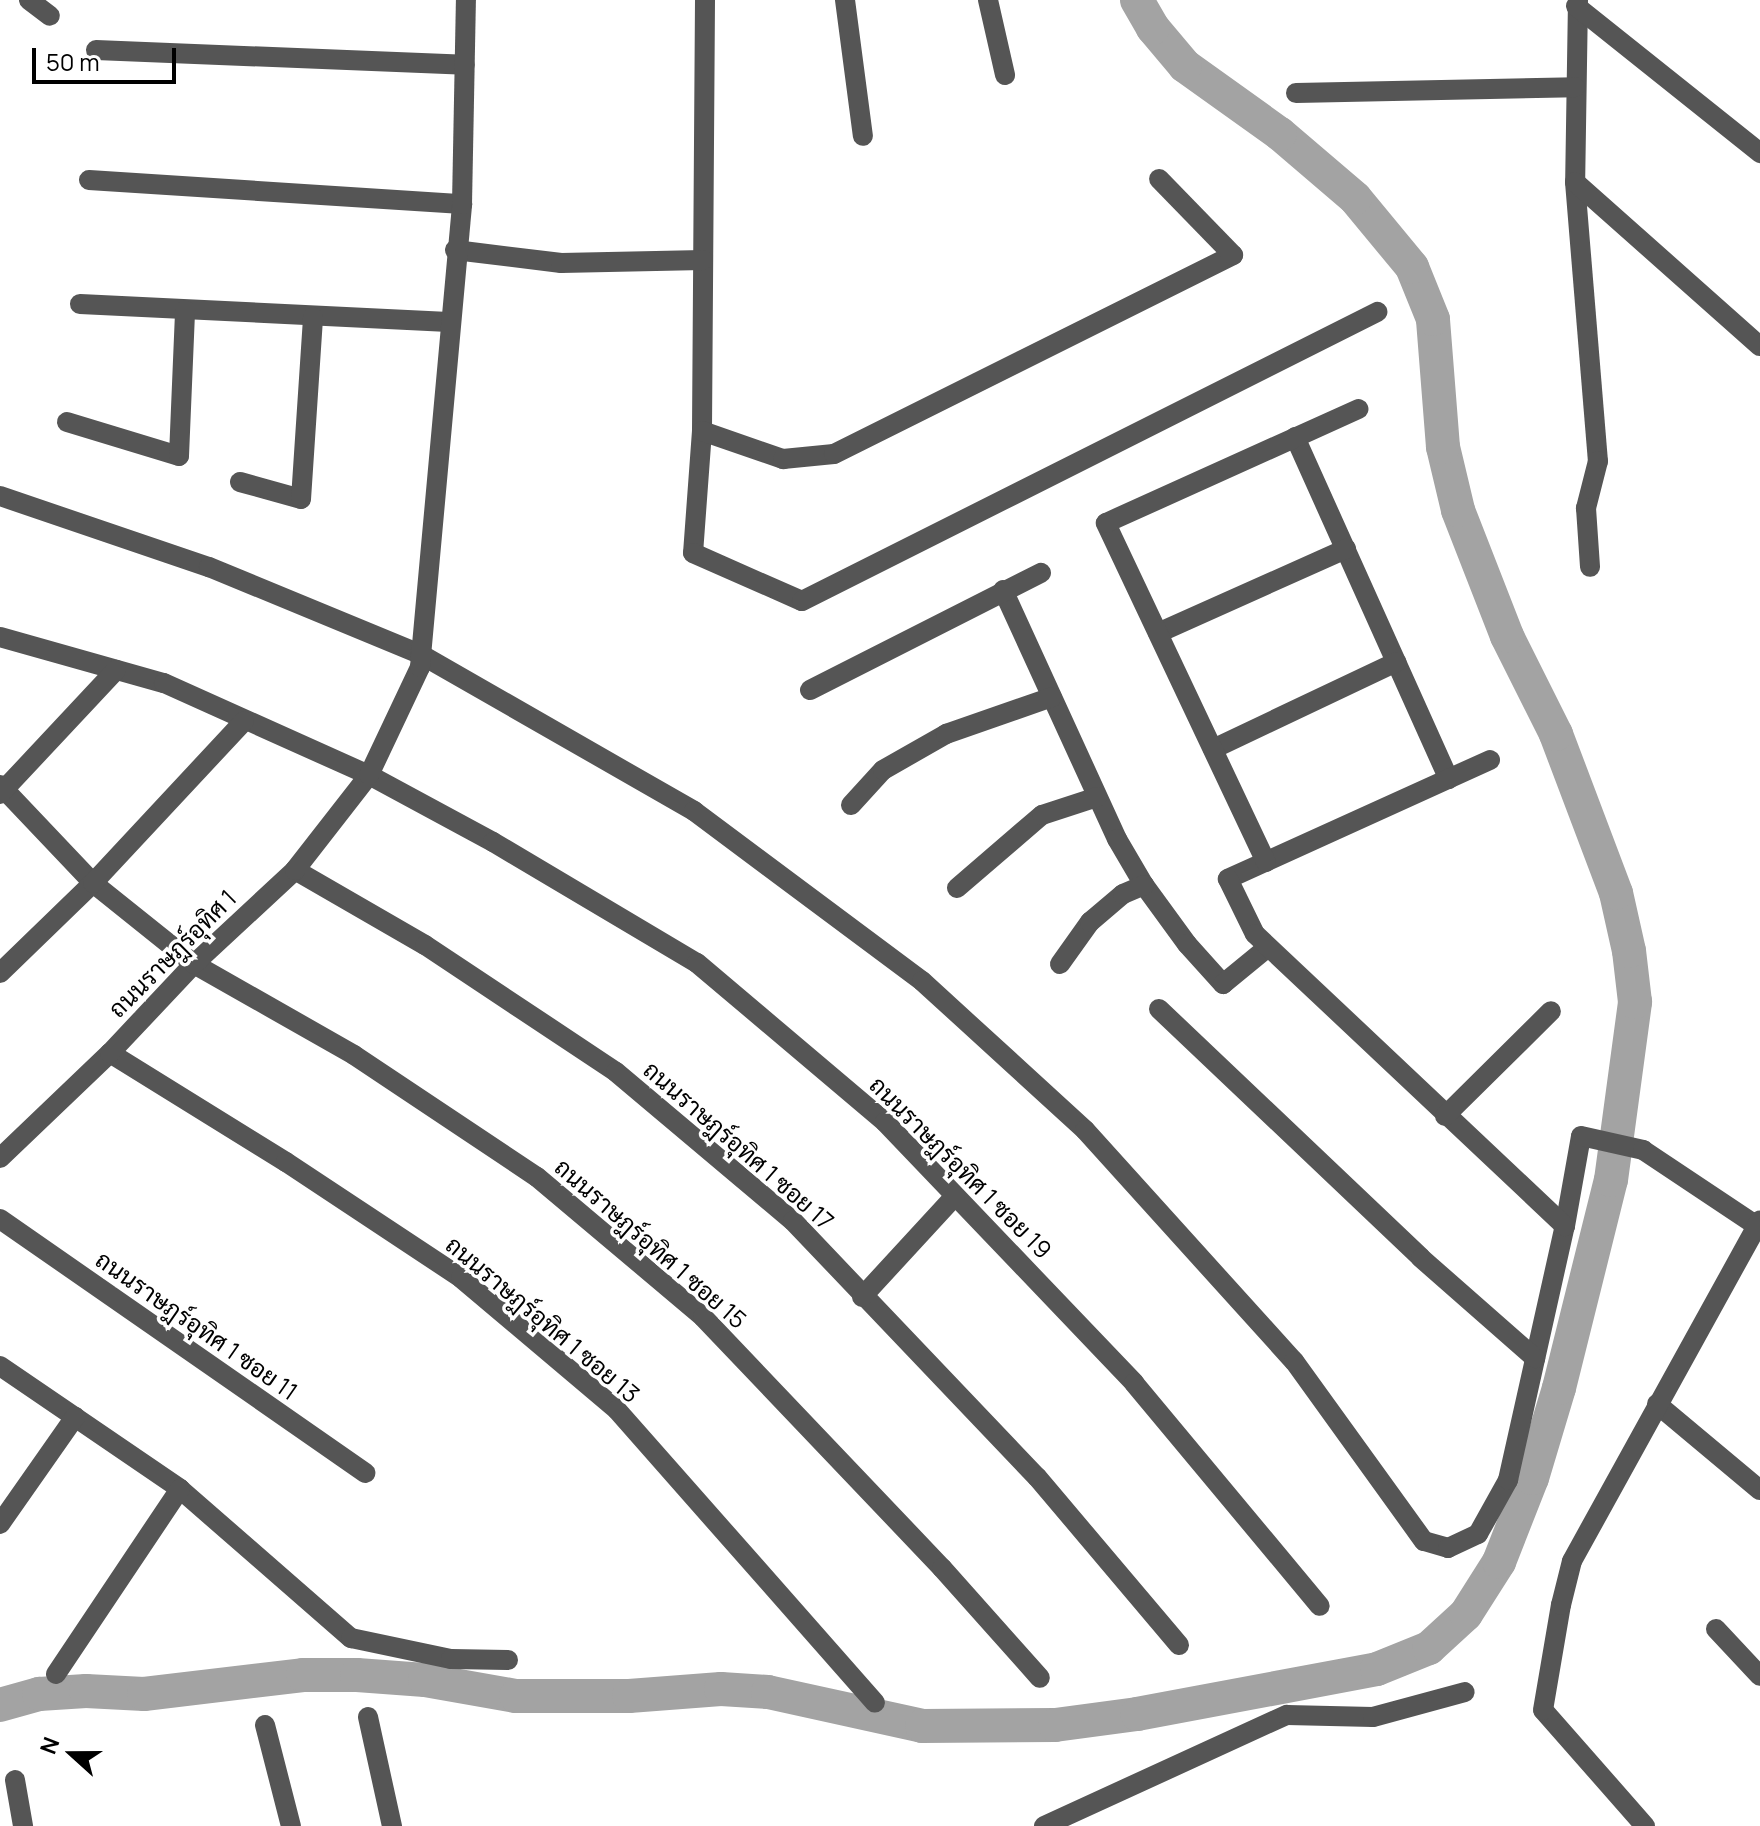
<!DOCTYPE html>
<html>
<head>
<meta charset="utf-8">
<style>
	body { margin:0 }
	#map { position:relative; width:1760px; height:1826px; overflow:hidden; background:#fff; font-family:Manrope,Sarabun,sans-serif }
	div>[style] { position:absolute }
	.river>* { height:34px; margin:-17px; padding:0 17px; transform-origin:17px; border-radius:17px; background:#a3a3a3 }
	.minor>* { height:20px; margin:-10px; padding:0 10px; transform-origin:10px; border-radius:10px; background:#555 }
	span { translate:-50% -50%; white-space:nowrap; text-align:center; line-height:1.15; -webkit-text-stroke:7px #fff; paint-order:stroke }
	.street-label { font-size:24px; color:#000 }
	.north { position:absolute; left:32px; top:1714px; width:80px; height:80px; -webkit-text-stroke:6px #fff; paint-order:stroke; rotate:291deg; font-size:22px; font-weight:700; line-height:32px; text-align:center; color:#000 }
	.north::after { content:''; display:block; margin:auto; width:28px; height:36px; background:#000; clip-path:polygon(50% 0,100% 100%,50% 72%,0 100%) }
	.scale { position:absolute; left:32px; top:48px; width:144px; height:36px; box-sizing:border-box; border:4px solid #000; border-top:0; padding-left:10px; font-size:24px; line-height:28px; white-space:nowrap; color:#000; -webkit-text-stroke:6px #fff; paint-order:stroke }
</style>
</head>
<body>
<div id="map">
	<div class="river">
		<div style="left:0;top:1705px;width:41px;rotate:-15.8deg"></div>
		<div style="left:39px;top:1694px;width:47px;rotate:-3.7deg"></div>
		<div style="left:86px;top:1691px;width:58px;rotate:3deg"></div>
		<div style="left:144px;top:1694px;width:160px;rotate:-6.8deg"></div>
		<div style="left:303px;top:1675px;width:54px"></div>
		<div style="left:357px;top:1675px;width:68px;rotate:4.2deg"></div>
		<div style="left:425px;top:1680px;width:92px;rotate:10deg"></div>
		<div style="left:516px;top:1696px;width:113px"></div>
		<div style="left:629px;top:1696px;width:92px;rotate:-4.4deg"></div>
		<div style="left:721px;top:1689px;width:47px;rotate:3.7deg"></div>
		<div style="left:768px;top:1692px;width:158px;rotate:12.4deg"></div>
		<div style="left:922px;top:1726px;width:133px;rotate:-0.4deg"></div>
		<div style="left:1055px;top:1725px;width:83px;rotate:-7.6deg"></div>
		<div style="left:1137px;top:1714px;width:244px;rotate:-10.6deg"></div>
		<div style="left:1377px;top:1669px;width:56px;rotate:-22deg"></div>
		<div style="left:1429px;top:1648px;width:50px;rotate:-42.6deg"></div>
		<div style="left:1466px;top:1614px;width:62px;rotate:-57.6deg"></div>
		<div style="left:1499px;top:1562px;width:90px;rotate:-68.6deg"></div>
		<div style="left:1532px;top:1478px;width:94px;rotate:-73.3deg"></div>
		<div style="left:1559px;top:1388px;width:214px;rotate:-76deg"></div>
		<div style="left:1611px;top:1180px;width:180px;rotate:-82.3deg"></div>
		<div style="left:1635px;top:1002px;width:51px;rotate:-96.7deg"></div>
		<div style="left:1629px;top:951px;width:59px;rotate:-102.6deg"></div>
		<div style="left:1616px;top:893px;width:170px;rotate:-110.7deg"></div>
		<div style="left:1556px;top:734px;width:110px;rotate:-116.6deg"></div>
		<div style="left:1507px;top:636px;width:135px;rotate:-111.3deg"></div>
		<div style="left:1458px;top:510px;width:65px;rotate:-103.4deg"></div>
		<div style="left:1443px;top:447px;width:128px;rotate:-94.5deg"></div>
		<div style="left:1433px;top:319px;width:56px;rotate:-112deg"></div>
		<div style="left:1412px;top:267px;width:89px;rotate:-129.6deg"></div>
		<div style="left:1355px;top:198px;width:99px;rotate:-139.5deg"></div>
		<div style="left:1280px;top:134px;width:117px;rotate:-144.4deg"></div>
		<div style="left:1185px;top:66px;width:50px;rotate:-130.1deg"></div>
		<div style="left:1153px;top:28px;width:32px;rotate:-120deg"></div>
	</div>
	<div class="minor">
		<div style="left:29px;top:0;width:26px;rotate:37deg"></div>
		<div style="left:705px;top:0;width:431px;rotate:90.4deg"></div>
		<div style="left:702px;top:431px;width:122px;rotate:94.2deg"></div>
		<div style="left:693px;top:553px;width:119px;rotate:23.8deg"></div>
		<div style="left:802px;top:601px;width:644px;rotate:-26.68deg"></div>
		<div style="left:845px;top:0;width:137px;rotate:82.5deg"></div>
		<div style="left:988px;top:0;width:77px;rotate:77.2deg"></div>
		<div style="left:1578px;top:0;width:182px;rotate:90.9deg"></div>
		<div style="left:1575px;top:182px;width:280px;rotate:85.3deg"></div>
		<div style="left:1598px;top:461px;width:49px;rotate:104.3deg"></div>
		<div style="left:1586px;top:508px;width:59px;rotate:86.1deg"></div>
		<div style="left:1576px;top:6px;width:236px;rotate:38.6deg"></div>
		<div style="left:96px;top:50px;width:369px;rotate:2.3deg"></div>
		<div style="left:1296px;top:93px;width:279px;rotate:-1.2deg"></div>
		<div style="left:89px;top:180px;width:374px;rotate:3.7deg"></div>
		<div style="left:1575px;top:182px;width:247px;rotate:41.6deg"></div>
		<div style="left:455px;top:250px;width:107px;rotate:7deg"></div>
		<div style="left:561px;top:263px;width:142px;rotate:-1.2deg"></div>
		<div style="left:80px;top:304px;width:369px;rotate:2.8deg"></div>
		<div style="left:67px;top:422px;width:117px;rotate:16.9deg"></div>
		<div style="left:179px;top:456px;width:146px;rotate:-87.6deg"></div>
		<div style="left:702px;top:431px;width:86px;rotate:19.1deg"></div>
		<div style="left:783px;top:459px;width:51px;rotate:-5.6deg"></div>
		<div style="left:834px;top:454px;width:446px;rotate:-26.5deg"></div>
		<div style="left:1233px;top:255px;width:106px;rotate:-134.2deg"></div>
		<div style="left:1295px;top:437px;width:375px;rotate:65.8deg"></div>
		<div style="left:240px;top:482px;width:63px;rotate:15.6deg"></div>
		<div style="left:301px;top:499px;width:182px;rotate:-86.2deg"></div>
		<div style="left:0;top:496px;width:221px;rotate:18.8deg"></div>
		<div style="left:209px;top:567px;width:228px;rotate:22.4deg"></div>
		<div style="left:420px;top:654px;width:316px;rotate:29.8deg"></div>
		<div style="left:694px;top:811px;width:284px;rotate:36.7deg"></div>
		<div style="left:922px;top:981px;width:221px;rotate:42.4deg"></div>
		<div style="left:1085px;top:1130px;width:312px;rotate:47.9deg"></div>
		<div style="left:1294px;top:1361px;width:222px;rotate:54.2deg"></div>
		<div style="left:1424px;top:1541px;width:25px;rotate:16deg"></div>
		<div style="left:1448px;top:1548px;width:33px;rotate:-25deg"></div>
		<div style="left:1478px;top:1534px;width:62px;rotate:-60.9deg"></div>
		<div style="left:1508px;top:1480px;width:260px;rotate:-77.4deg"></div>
		<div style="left:1565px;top:1226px;width:91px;rotate:-79.9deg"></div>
		<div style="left:1581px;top:1136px;width:64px;rotate:12.7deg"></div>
		<div style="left:1643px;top:1150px;width:137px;rotate:33.7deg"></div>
		<div style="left:1003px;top:590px;width:274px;rotate:65.4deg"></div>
		<div style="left:1117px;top:839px;width:53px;rotate:59.6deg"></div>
		<div style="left:1144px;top:885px;width:73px;rotate:53.9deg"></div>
		<div style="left:1187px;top:944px;width:54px;rotate:48deg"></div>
		<div style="left:1223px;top:984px;width:58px;rotate:-39.4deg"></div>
		<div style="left:1158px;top:633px;width:206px;rotate:-24.1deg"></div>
		<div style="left:0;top:637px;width:170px;rotate:15.7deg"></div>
		<div style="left:164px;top:683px;width:225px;rotate:24.2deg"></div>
		<div style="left:369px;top:775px;width:141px;rotate:28.4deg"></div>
		<div style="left:493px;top:842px;width:237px;rotate:30.7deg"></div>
		<div style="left:697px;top:963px;width:246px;rotate:40.2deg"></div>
		<div style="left:885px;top:1122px;width:361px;rotate:46.3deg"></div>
		<div style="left:1134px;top:1383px;width:290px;rotate:50.2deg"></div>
		<div style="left:810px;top:690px;width:259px;rotate:-26.9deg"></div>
		<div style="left:1213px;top:749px;width:203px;rotate:-25.4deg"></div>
		<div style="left:1490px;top:760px;width:288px;rotate:155.6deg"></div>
		<div style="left:1228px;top:879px;width:61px;rotate:63.9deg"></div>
		<div style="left:1255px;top:934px;width:426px;rotate:43.3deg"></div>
		<div style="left:0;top:785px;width:135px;rotate:46.5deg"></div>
		<div style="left:93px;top:883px;width:129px;rotate:38.7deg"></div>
		<div style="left:194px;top:964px;width:184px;rotate:29.6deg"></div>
		<div style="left:354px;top:1055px;width:220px;rotate:33.7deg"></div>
		<div style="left:537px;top:1177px;width:217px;rotate:40.1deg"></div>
		<div style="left:703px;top:1317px;width:347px;rotate:46.4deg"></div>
		<div style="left:942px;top:1568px;width:147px;rotate:48.3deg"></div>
		<div style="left:0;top:794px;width:170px;rotate:-46.9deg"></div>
		<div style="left:851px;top:805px;width:47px;rotate:-47.6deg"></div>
		<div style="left:883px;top:770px;width:73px;rotate:-29.7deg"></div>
		<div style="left:946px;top:734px;width:112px;rotate:-19.2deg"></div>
		<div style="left:1266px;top:862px;width:375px;rotate:-115.3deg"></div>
		<div style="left:1106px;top:523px;width:277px;rotate:-24.3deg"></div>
		<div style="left:295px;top:870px;width:150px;rotate:30deg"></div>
		<div style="left:425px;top:945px;width:229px;rotate:33.6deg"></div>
		<div style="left:616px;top:1072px;width:231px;rotate:40.1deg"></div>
		<div style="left:793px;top:1221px;width:354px;rotate:46.4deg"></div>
		<div style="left:1037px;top:1477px;width:220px;rotate:49.8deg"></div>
		<div style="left:957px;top:888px;width:112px;rotate:-40.7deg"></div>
		<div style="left:1042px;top:815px;width:58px;rotate:-18.1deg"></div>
		<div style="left:1060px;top:964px;width:52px;rotate:-54.5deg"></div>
		<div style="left:1090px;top:922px;width:43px;rotate:-40.3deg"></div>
		<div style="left:1123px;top:894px;width:23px;rotate:-23deg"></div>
		<div style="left:0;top:973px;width:129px;rotate:-44.1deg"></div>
		<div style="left:93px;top:883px;width:221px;rotate:-47deg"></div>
		<div style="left:1159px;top:1009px;width:361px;rotate:43.5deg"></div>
		<div style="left:1421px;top:1258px;width:152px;rotate:41.3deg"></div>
		<div style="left:110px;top:1053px;width:207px;rotate:31.8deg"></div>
		<div style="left:286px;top:1162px;width:210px;rotate:33.5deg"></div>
		<div style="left:461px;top:1278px;width:204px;rotate:40.2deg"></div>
		<div style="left:617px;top:1410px;width:390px;rotate:48.6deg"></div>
		<div style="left:1445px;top:1116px;width:149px;rotate:-44.7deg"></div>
		<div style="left:0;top:1158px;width:152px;rotate:-43.7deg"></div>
		<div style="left:110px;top:1053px;width:122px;rotate:-46.7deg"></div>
		<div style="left:194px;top:964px;width:138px;rotate:-42.9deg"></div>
		<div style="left:295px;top:870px;width:120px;rotate:-52.1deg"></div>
		<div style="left:369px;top:775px;width:119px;rotate:-64.7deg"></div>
		<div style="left:420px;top:667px;width:465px;rotate:-84.8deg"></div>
		<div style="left:462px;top:204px;width:204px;rotate:-88.9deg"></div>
		<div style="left:0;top:1219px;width:445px;rotate:34.8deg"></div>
		<div style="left:862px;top:1297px;width:137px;rotate:-47.4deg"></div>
		<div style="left:0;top:1366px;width:218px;rotate:34.3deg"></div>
		<div style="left:180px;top:1489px;width:227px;rotate:41.1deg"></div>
		<div style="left:351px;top:1638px;width:102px;rotate:11.9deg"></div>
		<div style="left:451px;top:1659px;width:57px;rotate:1deg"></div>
		<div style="left:1657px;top:1404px;width:134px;rotate:39.9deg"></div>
		<div style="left:0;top:1524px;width:131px;rotate:-55deg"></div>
		<div style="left:1716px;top:1629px;width:64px;rotate:46.9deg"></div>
		<div style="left:56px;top:1674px;width:223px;rotate:-56.2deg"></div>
		<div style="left:368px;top:1717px;width:112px;rotate:77.6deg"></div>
		<div style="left:265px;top:1725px;width:104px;rotate:75.6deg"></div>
		<div style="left:15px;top:1780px;width:47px;rotate:80.1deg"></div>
		<div style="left:1044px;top:1826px;width:267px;rotate:-24.6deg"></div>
		<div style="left:1287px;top:1715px;width:86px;rotate:1.3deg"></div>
		<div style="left:1373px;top:1717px;width:95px;rotate:-15.2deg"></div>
		<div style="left:1645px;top:1826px;width:154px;rotate:-131.3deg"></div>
		<div style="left:1543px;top:1710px;width:107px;rotate:-80.3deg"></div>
		<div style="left:1561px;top:1605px;width:45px;rotate:-76deg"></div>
		<div style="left:1572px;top:1561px;width:389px;rotate:-61.1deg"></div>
	</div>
	<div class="street-label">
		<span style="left:172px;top:953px;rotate:-45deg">ถนนราษฎร์อุทิศ 1</span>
		<span style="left:739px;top:1145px;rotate:41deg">ถนนราษฎร์อุทิศ 1 ซอย 17</span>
		<span style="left:961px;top:1167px;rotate:45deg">ถนนราษฎร์อุทิศ 1 ซอย 19</span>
		<span style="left:651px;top:1243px;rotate:41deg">ถนนราษฎร์อุทิศ 1 ซอย 15</span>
		<span style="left:543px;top:1319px;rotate:40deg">ถนนราษฎร์อุทิศ 1 ซอย 13</span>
		<span style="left:197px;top:1325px;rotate:35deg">ถนนราษฎร์อุทิศ 1 ซอย 11</span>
	</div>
	<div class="north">N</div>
	<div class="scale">50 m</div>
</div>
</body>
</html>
